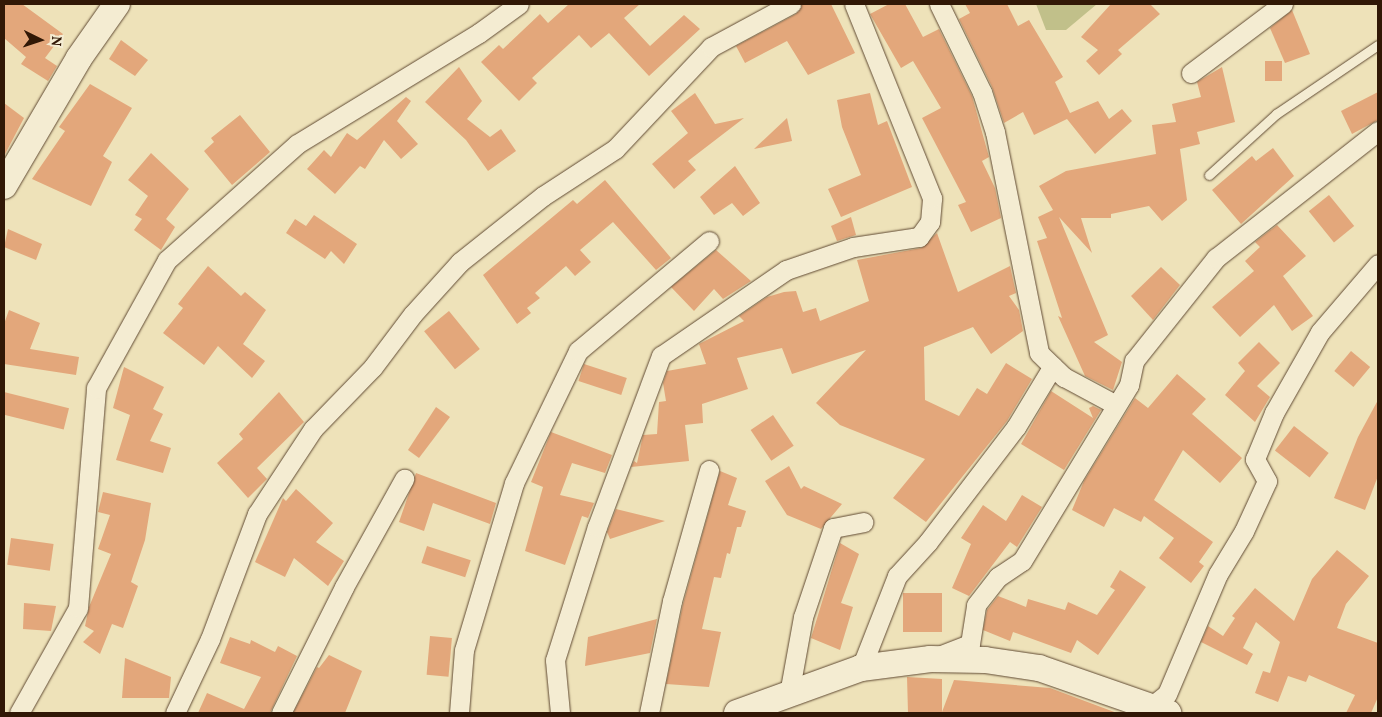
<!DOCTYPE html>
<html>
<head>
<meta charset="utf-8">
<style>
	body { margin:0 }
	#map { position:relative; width:1382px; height:717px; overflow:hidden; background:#eee2b9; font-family:Vollkorn,serif }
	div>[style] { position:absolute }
	.green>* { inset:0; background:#c1c08a }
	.building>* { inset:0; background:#e3a77b; transform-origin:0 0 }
	.roads { filter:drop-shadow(0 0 1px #604a33) drop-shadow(0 0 1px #604a33) }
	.lane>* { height:9px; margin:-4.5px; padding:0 4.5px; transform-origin:4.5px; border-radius:4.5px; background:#f4ecd2 }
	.street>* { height:19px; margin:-9.5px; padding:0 9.5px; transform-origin:9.5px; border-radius:9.5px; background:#f4ecd2 }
	.secondary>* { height:26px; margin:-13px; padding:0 13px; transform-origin:13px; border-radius:13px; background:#f4ecd2 }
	span { translate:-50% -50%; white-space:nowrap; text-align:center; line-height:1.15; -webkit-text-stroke:5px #f4ecd2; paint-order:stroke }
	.frame { position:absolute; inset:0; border:5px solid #311806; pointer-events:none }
	.north { position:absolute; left:15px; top:15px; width:50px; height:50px; -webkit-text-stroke:4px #f4ecd2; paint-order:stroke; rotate:94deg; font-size:14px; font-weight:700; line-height:20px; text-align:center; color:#311806 }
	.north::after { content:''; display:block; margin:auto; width:18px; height:22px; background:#311806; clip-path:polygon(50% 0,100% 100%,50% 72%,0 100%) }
</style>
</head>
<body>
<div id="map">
	<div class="green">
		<div style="clip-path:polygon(1036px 4px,1097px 4px,1066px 30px,1046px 30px)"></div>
	</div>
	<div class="building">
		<div style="clip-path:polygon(4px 4px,22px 4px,63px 34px,45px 58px,57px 66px,48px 81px,21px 64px,26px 57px,4px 38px)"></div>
		<div style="clip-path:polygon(569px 4px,640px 4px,624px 18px,650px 46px,684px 15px,700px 29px,649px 76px,609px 33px,591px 48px,579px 35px,532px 78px,537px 83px,519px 101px,481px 62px,499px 45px,503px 49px,540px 14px,548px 23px)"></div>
		<div style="clip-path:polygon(802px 4px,831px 4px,855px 53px,808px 75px,787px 41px,745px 63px,736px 46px,796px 14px)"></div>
		<div style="clip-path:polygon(889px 4px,905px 4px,923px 37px,939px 29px,972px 96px,989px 157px,982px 161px,995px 188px,1001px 218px,971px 232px,958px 205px,966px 202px,922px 118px,941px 108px,913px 61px,901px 68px,870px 14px)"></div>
		<div style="clip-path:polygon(965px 4px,1007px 4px,1018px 26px,1029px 20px,1063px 77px,1055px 82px,1070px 113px,1098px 101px,1109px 119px,1122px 109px,1132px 121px,1095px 154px,1067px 119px,1034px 135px,1023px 112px,1004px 123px,992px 87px,959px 19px,970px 13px)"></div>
		<div style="clip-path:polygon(1111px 4px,1150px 4px,1160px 14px,1118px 50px,1122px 54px,1099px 75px,1086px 61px,1098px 50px,1081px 37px)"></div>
		<div style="clip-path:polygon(1292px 10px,1310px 54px,1285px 63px,1270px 28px)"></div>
		<div style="clip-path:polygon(121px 40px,148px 60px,135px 76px,109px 59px)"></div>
		<div style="left:1265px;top:61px;width:17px;height:20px"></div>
		<div style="clip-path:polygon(459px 67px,482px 101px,467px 119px,490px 137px,501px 129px,516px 151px,488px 171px,466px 140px,425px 102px)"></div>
		<div style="clip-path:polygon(1222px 67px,1235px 122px,1197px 132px,1200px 144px,1180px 149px,1187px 200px,1162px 221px,1149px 206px,1111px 214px,1111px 218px,1081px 218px,1092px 253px,1059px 217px,1108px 335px,1094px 342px,1122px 362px,1113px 390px,1085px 376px,1058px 316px,1062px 318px,1037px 241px,1047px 238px,1038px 217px,1053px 210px,1039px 186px,1066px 171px,1156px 154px,1152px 125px,1176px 122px,1172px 104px,1201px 97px,1197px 82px)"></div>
		<div style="clip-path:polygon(90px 84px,132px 108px,103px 156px,112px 162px,91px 206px,32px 179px,65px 131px,59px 127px)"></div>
		<div style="clip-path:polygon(1378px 92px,1378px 120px,1352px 134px,1341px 111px)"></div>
		<div style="clip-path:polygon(695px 93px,715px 124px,744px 118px,688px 161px,696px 170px,674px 189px,652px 164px,688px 133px,671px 111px)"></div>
		<div style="clip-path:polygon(870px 93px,878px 125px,887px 121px,912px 187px,841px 217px,828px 189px,861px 175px,842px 127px,837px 100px)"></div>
		<div style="clip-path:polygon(406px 97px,411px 101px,397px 121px,418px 144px,401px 159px,384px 140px,365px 169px,360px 166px,335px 194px,307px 169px,324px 150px,331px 157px,347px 133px,357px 140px)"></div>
		<div style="clip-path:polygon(4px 103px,24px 118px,4px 156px)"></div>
		<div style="clip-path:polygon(240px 115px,270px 152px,232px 185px,204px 151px,214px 142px,211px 138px)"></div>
		<div style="clip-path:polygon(787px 118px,792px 141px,754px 149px)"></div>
		<div style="clip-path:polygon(1273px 148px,1294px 176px,1241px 224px,1212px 190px,1252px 156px,1256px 161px)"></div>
		<div style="clip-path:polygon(151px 153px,189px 189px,166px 219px,175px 227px,161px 250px,134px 230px,142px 219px,135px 215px,148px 196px,128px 180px)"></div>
		<div style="clip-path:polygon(735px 166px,760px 203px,743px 216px,732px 203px,714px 215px,700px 197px)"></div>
		<div style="clip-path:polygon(605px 180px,671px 258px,656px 270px,613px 222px,580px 250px,591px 262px,575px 276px,566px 266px,535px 293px,540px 298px,527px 308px,531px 313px,517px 324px,483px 275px,573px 200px,577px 204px)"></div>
		<div style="left:1329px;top:195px;width:40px;height:26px;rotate:51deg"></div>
		<div style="clip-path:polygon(314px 215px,357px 244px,344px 264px,331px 251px,325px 259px,286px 233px,295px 219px,306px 226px)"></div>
		<div style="clip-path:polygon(851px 217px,856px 235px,837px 241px,831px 226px)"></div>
		<div style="clip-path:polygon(1277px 225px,1306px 256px,1283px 276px,1313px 316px,1292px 331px,1274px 305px,1240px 337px,1212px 307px,1254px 271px,1245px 261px,1260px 247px,1255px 242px)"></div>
		<div style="clip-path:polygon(8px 229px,42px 244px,36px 260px,4px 247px)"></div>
		<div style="clip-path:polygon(937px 233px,958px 292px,1010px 266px,1016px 293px,1009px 296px,1019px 310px,1023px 331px,991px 354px,973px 327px,924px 347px,925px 400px,959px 416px,977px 388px,987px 394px,1006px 363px,1032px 379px,1007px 421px,926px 522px,893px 498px,925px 459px,840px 425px,816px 403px,866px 350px,792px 374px,782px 348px,737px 358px,748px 389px,702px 404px,703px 423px,685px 425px,689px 461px,631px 467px,634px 461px,637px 463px,643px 435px,657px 434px,659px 402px,666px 401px,663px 383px,667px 371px,706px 364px,699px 344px,744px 321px,739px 316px,767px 297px,784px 292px,796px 291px,803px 312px,816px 308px,820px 321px,869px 301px,857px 260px,921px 248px)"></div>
		<div style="clip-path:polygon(716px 250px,751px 281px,723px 299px,714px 289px,694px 311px,671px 287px)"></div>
		<div style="clip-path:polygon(208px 266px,241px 296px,245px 292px,266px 310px,243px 344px,265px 361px,252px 378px,218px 346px,204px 365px,163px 333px,183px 308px,178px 304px)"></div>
		<div style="clip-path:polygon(1161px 267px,1180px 285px,1153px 320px,1131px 296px)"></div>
		<div style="clip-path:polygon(9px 310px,40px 323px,30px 349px,79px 357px,76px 375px,4px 364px,4px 324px)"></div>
		<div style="left:449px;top:311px;width:49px;height:32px;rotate:51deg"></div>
		<div style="clip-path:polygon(1259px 342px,1280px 363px,1257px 386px,1270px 397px,1255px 422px,1225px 395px,1245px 371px,1238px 363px)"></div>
		<div style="left:1351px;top:351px;width:25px;height:26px;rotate:40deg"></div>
		<div style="left:584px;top:364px;width:45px;height:18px;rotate:18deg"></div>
		<div style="clip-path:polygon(124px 367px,164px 387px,153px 409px,163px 414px,150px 441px,171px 448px,163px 473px,116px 460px,130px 415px,113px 408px)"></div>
		<div style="clip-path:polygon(1177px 374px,1206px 399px,1192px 414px,1242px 458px,1220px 483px,1183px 450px,1154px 500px,1213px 542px,1199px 562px,1204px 566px,1191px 583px,1159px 558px,1174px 538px,1144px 516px,1141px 522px,1114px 508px,1104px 527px,1072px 510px,1084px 481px,1135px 398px,1148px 408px)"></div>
		<div style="clip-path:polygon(1051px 391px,1093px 418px,1089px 408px,1093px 406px,1101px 410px,1064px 470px,1021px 444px)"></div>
		<div style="left:4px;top:392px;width:67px;height:22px;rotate:14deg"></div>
		<div style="clip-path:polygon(279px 392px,304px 422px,257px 468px,267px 479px,248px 498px,217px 463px,243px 439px,239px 434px)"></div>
		<div style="clip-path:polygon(1378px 400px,1378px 476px,1365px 510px,1334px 498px,1358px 437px)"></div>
		<div style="clip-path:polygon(436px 407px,450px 417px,419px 458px,408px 450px)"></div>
		<div style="left:773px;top:415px;width:37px;height:27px;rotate:56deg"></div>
		<div style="left:1294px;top:426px;width:44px;height:31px;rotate:38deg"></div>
		<div style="clip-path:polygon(551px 432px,612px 455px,605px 473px,572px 463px,560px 495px,594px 503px,588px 518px,582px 516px,565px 565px,525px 551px,543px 487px,531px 482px)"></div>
		<div style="clip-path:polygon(789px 466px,801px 489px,804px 486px,842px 504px,821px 529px,787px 515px,765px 481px)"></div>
		<div style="clip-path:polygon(720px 471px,737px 478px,728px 505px,746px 511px,741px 527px,737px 527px,730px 554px,727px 553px,721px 578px,714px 577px,702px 629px,721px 632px,709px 687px,666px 684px,683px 604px)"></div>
		<div style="clip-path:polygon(416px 473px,496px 503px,490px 524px,433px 503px,424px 531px,399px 522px)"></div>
		<div style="clip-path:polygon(296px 489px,333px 523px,316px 542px,344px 561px,328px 586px,294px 558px,285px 577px,255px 562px,283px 498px,286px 501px)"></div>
		<div style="clip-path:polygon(103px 492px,151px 503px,145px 540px,131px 582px,138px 586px,123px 628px,112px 624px,100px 654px,83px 642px,94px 631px,85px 626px,89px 607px,111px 554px,98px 549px,110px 515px,98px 512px)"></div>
		<div style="clip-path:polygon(1022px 495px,1042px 507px,1017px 547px,1010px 542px,969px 596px,952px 588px,971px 544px,961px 538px,983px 505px,1006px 521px)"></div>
		<div style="clip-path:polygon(616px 509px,620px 510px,665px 521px,610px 539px,607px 532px)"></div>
		<div style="left:11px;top:538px;width:43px;height:27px;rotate:8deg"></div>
		<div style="clip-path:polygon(840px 543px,859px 554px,841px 603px,853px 607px,840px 650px,811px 638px)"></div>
		<div style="left:427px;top:546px;width:46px;height:18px;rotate:18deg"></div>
		<div style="clip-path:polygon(1337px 550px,1369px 576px,1346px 604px,1337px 628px,1378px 643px,1378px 697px,1371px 713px,1346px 713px,1355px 695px,1309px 675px,1306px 682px,1288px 676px,1278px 702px,1255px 693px,1263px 671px,1270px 673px,1280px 642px,1256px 622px,1243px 648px,1253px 654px,1247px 665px,1201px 642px,1208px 626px,1223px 636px,1235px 618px,1232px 616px,1255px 588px,1294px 621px,1312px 579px)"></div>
		<div style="clip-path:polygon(1120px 570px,1146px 587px,1098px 655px,1077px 640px,1071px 653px,1013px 632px,1010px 641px,983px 630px,987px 610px,998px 596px,1026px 607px,1028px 599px,1065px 610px,1068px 602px,1097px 615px,1115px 590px,1110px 587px)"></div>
		<div style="left:903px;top:593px;width:39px;height:39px"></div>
		<div style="clip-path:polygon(24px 603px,56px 606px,51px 631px,23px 629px)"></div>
		<div style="clip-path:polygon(657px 619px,650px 653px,585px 666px,588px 637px)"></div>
		<div style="left:430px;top:636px;width:22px;height:39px;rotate:5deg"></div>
		<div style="clip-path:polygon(230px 637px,250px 644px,251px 640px,275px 652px,278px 646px,297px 656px,270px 713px,198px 713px,207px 693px,244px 709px,261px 677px,220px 663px)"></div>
		<div style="clip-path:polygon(329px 655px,362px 671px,345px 713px,293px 713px,317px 667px,319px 668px)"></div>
		<div style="clip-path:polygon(125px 658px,171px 677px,169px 698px,122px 698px)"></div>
		<div style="clip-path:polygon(907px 677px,942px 679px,942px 712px,954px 680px,1050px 688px,1117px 713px,908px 713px)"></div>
	</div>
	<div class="roads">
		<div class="lane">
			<div style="left:1209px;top:175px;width:91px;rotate:-42.3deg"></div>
			<div style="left:1276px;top:114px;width:123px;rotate:-34.1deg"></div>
		</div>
		<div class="street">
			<div style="left:939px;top:4px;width:98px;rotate:64deg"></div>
			<div style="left:982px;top:92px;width:42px;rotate:72deg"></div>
			<div style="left:995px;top:132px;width:225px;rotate:78.7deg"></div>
			<div style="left:1039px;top:353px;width:35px;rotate:44deg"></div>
			<div style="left:1064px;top:377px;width:59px;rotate:28.3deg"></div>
			<div style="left:1191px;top:73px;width:115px;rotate:-36.9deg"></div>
			<div style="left:941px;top:655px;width:31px;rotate:-21deg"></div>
			<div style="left:970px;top:644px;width:39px;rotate:-81deg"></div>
			<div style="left:976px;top:605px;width:36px;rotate:-52deg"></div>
			<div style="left:998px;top:577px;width:29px;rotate:-34deg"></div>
			<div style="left:1022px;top:561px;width:206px;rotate:-58.7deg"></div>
			<div style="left:1129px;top:385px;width:25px;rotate:-78deg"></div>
			<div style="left:1134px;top:361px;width:132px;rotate:-51.5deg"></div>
			<div style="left:1216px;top:258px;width:206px;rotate:-38.1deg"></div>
			<div style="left:861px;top:668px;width:99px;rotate:-68.6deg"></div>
			<div style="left:897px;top:576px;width:46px;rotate:-47.6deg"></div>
			<div style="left:928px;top:542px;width:145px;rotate:-52.6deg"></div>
			<div style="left:1016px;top:427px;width:71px;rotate:-58.8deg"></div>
			<div style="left:789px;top:694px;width:78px;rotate:-79.7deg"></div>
			<div style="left:803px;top:617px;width:94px;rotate:-71.4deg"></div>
			<div style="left:833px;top:528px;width:31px;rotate:-11deg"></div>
			<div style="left:1152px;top:706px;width:19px;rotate:-39deg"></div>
			<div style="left:1167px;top:694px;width:130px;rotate:-67deg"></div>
			<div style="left:1218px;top:574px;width:50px;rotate:-58.8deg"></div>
			<div style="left:1244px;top:531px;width:55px;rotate:-65.3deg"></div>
			<div style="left:1267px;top:481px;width:25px;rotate:-119deg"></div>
			<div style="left:1255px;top:459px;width:50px;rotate:-67.6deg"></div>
			<div style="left:1274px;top:413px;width:93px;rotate:-60.4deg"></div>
			<div style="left:1320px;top:332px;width:89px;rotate:-49.5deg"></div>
			<div style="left:19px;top:713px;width:120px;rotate:-60.7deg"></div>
			<div style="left:78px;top:608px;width:221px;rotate:-85.3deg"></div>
			<div style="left:96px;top:388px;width:146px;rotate:-61deg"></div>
			<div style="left:167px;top:260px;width:174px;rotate:-41.7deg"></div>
			<div style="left:297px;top:144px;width:213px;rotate:-31.4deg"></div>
			<div style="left:479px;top:33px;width:49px;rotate:-35.9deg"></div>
			<div style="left:175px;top:713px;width:82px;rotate:-64.7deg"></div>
			<div style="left:210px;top:639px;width:134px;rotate:-69.4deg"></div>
			<div style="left:257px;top:514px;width:102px;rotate:-56.6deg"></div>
			<div style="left:313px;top:429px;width:86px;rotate:-45.9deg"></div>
			<div style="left:373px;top:367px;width:66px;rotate:-53deg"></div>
			<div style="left:413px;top:314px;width:70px;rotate:-47.9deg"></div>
			<div style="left:460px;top:262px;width:106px;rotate:-38.5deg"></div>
			<div style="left:543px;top:196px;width:86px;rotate:-33.1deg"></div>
			<div style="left:615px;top:149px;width:140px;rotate:-46.7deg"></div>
			<div style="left:711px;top:47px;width:91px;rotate:-28.3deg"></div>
			<div style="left:281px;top:713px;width:141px;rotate:-63.4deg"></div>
			<div style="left:344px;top:587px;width:124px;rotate:-60.9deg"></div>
			<div style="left:459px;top:713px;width:63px;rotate:-85.5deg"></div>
			<div style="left:464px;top:650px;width:174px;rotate:-73.3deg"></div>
			<div style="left:514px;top:483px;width:147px;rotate:-64.1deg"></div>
			<div style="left:578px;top:351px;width:171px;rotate:-40deg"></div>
			<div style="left:560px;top:713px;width:53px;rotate:-95.4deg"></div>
			<div style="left:555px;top:660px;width:139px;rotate:-72.5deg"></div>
			<div style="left:597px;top:527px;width:183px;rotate:-69.5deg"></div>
			<div style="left:661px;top:356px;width:152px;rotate:-34.5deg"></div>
			<div style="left:786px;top:270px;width:71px;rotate:-18.9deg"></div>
			<div style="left:853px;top:247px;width:67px;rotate:-8.6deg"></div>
			<div style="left:919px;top:237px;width:19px;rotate:-54deg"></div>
			<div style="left:930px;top:222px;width:24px;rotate:-85deg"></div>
			<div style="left:932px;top:198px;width:209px;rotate:-111.9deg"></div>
			<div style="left:649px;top:713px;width:114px;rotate:-78.4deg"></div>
			<div style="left:672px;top:601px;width:136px;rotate:-74.2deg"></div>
		</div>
		<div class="secondary">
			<div style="left:4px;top:186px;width:148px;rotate:-59.6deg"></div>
			<div style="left:79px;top:58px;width:66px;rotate:-54.9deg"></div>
			<div style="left:737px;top:713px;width:132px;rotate:-19.9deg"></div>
			<div style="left:861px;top:668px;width:70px;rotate:-7.4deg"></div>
			<div style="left:930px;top:659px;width:55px;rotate:1deg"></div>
			<div style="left:985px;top:660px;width:55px;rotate:8.4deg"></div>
			<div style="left:1039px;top:668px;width:137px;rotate:19.2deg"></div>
		</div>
	</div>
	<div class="frame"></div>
	<div class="north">N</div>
</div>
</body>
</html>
